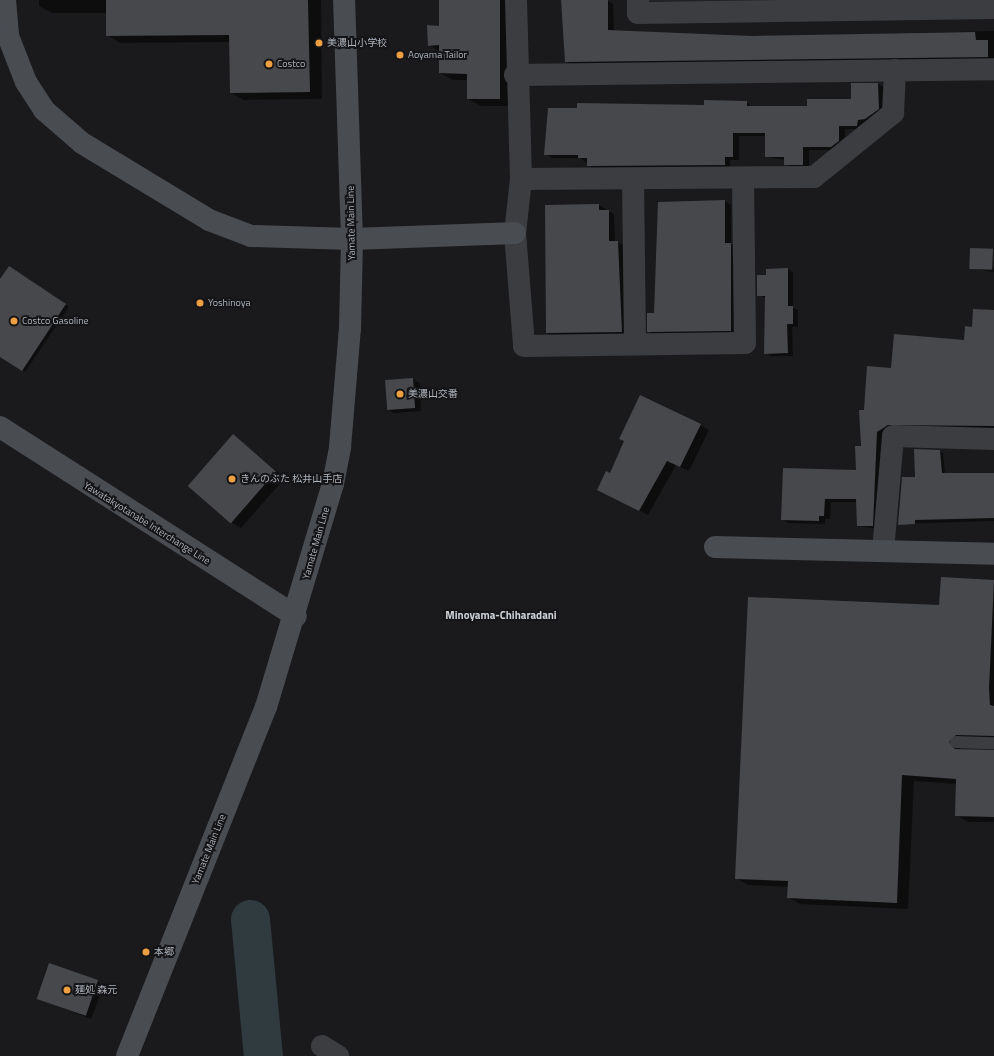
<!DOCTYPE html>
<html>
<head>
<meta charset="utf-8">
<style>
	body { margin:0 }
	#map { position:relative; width:994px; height:1056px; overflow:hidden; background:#1a1a1c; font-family:"Titillium Web","Noto Sans JP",sans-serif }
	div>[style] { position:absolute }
	.built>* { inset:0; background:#262629 }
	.shadow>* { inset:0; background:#0007 }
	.river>* { height:39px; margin:-19.5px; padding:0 19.5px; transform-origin:19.5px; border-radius:19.5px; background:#303b40 }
	.building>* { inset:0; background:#47484c; transform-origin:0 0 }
	.lane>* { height:12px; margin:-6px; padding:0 6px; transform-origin:6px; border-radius:6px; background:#3b3d41 }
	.street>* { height:22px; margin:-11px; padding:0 11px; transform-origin:11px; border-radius:11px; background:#3b3d41 }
	.secondary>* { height:22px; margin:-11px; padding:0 11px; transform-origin:11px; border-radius:11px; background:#494c51 }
	.dots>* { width:11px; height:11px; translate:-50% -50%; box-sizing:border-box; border:2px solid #151517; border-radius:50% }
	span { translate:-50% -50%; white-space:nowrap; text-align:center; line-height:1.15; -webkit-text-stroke:4px #151517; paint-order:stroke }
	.poi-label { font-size:10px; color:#adb3bb }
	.left { translate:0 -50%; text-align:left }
	.street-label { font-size:10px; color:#adb3bb }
	.neighbourhood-label { font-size:11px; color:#ced2d7; font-weight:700 }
</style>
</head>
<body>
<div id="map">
	<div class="built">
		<div style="clip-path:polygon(646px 0,784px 0,646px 1px)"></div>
	</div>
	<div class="shadow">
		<div style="clip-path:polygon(39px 0,321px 0,322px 99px,244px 100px,231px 93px,230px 42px,120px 43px,107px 35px,107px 13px,52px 13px,39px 6px)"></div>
		<div style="clip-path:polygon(440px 0,513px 0,513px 106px,481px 106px,468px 99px,468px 80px,453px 80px,440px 73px,440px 52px,429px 45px,440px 27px)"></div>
		<div style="clip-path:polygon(563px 0,607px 0,613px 4px,614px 32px,752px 37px,994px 31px,994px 59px,572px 65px,566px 61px)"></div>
		<div style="clip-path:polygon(852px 84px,878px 84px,884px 87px,884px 112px,862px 129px,845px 129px,845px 144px,838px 150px,809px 150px,809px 167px,791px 168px,785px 160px,766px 157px,766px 136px,739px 136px,739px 160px,730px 160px,730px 168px,594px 169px,580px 158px,552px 158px,546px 154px,705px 106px,746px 102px,752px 107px,808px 107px,852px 100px)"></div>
		<div style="clip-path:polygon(725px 201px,731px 205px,731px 244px,738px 248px,737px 334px,655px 335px,648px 331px,655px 314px)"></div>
		<div style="clip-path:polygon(599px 205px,614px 214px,615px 242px,624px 245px,628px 335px,553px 336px,547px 333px)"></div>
		<div style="clip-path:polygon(992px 250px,994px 272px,969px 268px)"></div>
		<div style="clip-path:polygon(9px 267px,69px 307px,25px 372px,0 356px,0 281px)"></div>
		<div style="clip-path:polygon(788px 269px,793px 272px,793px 308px,798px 310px,798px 327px,792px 327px,793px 356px,771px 356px,766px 353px,766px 298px,758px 295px,767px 270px)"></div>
		<div style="clip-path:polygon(994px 311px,994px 429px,894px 428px,879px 529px,858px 526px,858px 502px,831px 502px,830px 519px,825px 519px,825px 524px,788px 523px,782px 519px,857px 471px,865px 411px,892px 369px,965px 341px,973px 328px)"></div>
		<div style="clip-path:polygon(413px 379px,420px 383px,421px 411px,394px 413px,387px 409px,386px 380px)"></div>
		<div style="clip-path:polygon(700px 425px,709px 430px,689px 471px,676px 465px,648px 515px,607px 494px,610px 475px,626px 441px)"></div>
		<div style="clip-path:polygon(233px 435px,285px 478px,241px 528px,231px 522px)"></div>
		<div style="clip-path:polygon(939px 451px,943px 453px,945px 474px,994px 473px,994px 521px,899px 524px,916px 478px)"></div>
		<div style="clip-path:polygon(942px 578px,994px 581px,994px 742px,968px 741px,959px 749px,994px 751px,994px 822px,968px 822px,956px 815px,957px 784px,914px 781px,908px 909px,800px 904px,788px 897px,789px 887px,748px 885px,736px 878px,940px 607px)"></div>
		<div style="clip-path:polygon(97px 981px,104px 985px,91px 1019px,38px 998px)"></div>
	</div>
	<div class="river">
		<div style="left:250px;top:919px;width:138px;rotate:84.6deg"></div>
	</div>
	<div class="building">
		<div style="clip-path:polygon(106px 0,308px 0,310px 92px,230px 93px,229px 35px,106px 36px)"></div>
		<div style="clip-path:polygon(439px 0,500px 0,500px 99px,467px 99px,467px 74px,439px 73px,439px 45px,428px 46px,427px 25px,439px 26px)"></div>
		<div style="clip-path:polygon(561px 0,608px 0,608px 30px,752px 36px,975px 32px,976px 40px,988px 40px,988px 57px,565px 62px)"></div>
		<div style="clip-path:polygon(851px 83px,878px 83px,879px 109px,865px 119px,858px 120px,857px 126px,839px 126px,839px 141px,831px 147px,803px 147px,803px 165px,784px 165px,784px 157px,765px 157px,765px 133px,733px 133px,733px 157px,725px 157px,725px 165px,587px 166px,587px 158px,578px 158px,578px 155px,544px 155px,548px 108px,577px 108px,577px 103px,704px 105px,704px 100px,747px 101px,747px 106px,807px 106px,807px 99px,851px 99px)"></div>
		<div style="clip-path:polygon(725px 200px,725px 243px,731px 243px,731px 331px,647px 332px,647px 313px,654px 313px,658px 202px)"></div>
		<div style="clip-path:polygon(599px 204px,599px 210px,609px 210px,609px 241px,618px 241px,622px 332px,546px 333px,545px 205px)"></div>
		<div style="left:970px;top:248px;width:23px;height:21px;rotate:2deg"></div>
		<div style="clip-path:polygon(9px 266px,66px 304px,22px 371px,0 357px,0 279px)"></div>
		<div style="clip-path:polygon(788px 268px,788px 306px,793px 306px,793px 324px,787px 324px,788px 353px,764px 354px,765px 296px,757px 296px,757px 275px,766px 275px,766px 269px)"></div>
		<div style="clip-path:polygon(973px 309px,994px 310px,994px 426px,888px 425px,877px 432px,873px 526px,857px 526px,856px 499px,825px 499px,824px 516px,819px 516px,819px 521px,781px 520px,783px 468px,856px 470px,855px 446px,861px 446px,859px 410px,864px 410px,867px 366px,891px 368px,894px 334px,964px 340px,965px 326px,972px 327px)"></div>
		<div style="left:413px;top:378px;width:30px;height:28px;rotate:86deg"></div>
		<div style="clip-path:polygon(640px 395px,701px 424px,680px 467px,667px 461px,639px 511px,597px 490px,606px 471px,610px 473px,624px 441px,619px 439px)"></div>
		<div style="left:233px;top:434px;width:57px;height:69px;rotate:41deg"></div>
		<div style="clip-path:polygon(914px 449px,940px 450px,942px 473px,994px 473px,994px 518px,915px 520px,915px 524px,898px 525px,902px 477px,915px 477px)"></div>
		<div style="clip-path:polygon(941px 577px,994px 580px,989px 689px,990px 705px,994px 706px,994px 736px,956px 735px,949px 742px,955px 749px,994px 750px,994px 817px,955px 816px,956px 779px,902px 775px,897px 903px,787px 898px,788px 881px,735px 879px,748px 597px,939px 605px)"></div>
		<div style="left:49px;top:963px;width:52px;height:38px;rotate:19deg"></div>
	</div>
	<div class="lane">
		<div style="left:956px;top:742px;width:38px;rotate:2deg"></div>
	</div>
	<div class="street">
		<div style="left:516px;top:0;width:179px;rotate:88.4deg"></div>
		<div style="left:521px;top:179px;width:54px;rotate:96.3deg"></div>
		<div style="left:515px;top:233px;width:113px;rotate:85.4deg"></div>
		<div style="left:524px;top:346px;width:221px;rotate:-0.8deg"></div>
		<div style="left:745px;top:343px;width:165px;rotate:-90.7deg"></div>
		<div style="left:638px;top:0;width:13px;rotate:90deg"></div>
		<div style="left:638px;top:13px;width:356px;rotate:-0.8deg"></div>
		<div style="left:515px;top:75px;width:479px;rotate:-0.7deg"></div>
		<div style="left:521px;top:179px;width:293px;rotate:-0.4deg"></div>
		<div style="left:814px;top:177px;width:102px;rotate:-39deg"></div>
		<div style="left:893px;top:113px;width:43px;rotate:-87.3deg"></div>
		<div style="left:633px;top:179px;width:165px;rotate:89.3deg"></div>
		<div style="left:883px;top:551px;width:115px;rotate:-85deg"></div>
		<div style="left:893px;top:436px;width:101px;rotate:1.7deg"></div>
		<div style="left:322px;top:1046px;width:19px;rotate:32deg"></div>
	</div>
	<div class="secondary">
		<div style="left:5px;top:0;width:36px;rotate:85deg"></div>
		<div style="left:8px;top:36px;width:49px;rotate:68.6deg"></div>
		<div style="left:26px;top:82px;width:33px;rotate:57deg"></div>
		<div style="left:44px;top:110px;width:50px;rotate:41deg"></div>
		<div style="left:82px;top:143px;width:149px;rotate:31.2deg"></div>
		<div style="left:209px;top:220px;width:45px;rotate:20.9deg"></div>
		<div style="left:251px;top:236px;width:101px;rotate:1.7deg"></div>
		<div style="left:352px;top:239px;width:163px;rotate:-2.1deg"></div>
		<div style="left:0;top:427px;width:351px;rotate:32.6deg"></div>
		<div style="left:715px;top:547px;width:279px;rotate:1.4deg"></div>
		<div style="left:127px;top:1056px;width:376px;rotate:-68.3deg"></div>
		<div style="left:266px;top:707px;width:233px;rotate:-73.3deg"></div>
		<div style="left:333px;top:484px;width:38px;rotate:-79deg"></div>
		<div style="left:340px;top:447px;width:118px;rotate:-85.2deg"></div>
		<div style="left:350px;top:329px;width:90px;rotate:-88.7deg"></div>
		<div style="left:352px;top:239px;width:239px;rotate:-91.9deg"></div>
	</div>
	<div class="dots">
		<div style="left:319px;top:43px;background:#ee9f41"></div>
		<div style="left:400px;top:55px;background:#ee9f41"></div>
		<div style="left:269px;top:64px;background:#ee9f41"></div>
		<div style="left:200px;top:303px;background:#ee9f41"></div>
		<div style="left:14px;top:321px;background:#ee9f41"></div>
		<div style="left:400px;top:394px;background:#ee9f41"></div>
		<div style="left:232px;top:479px;background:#ee9f41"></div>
		<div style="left:146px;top:952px;background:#ee9f41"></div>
		<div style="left:67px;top:990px;background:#ee9f41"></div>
	</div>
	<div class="poi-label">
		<span class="left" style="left:327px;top:43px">美濃山小学校</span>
		<span class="left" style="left:408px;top:55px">Aoyama Tailor</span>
		<span class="left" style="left:277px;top:64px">Costco</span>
		<span class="left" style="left:208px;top:303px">Yoshinoya</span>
		<span class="left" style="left:22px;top:321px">Costco Gasoline</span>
		<span class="left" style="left:408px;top:394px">美濃山交番</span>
		<span class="left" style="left:240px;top:479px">きんのぶた 松井山手店</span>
		<span class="left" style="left:154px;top:952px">本郷</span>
		<span class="left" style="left:75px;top:990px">麺処 森元</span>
	</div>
	<div class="street-label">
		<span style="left:351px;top:223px;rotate:-91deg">Yamate Main Line</span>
		<span style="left:147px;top:523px;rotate:32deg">Yawatakyotanabe Interchange Line</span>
		<span style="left:316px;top:543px;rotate:-74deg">Yamate Main Line</span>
		<span style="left:209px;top:849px;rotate:-68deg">Yamate Main Line</span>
	</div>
	<div class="neighbourhood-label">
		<span style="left:501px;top:615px">Minoyama-Chiharadani</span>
	</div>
</div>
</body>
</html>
